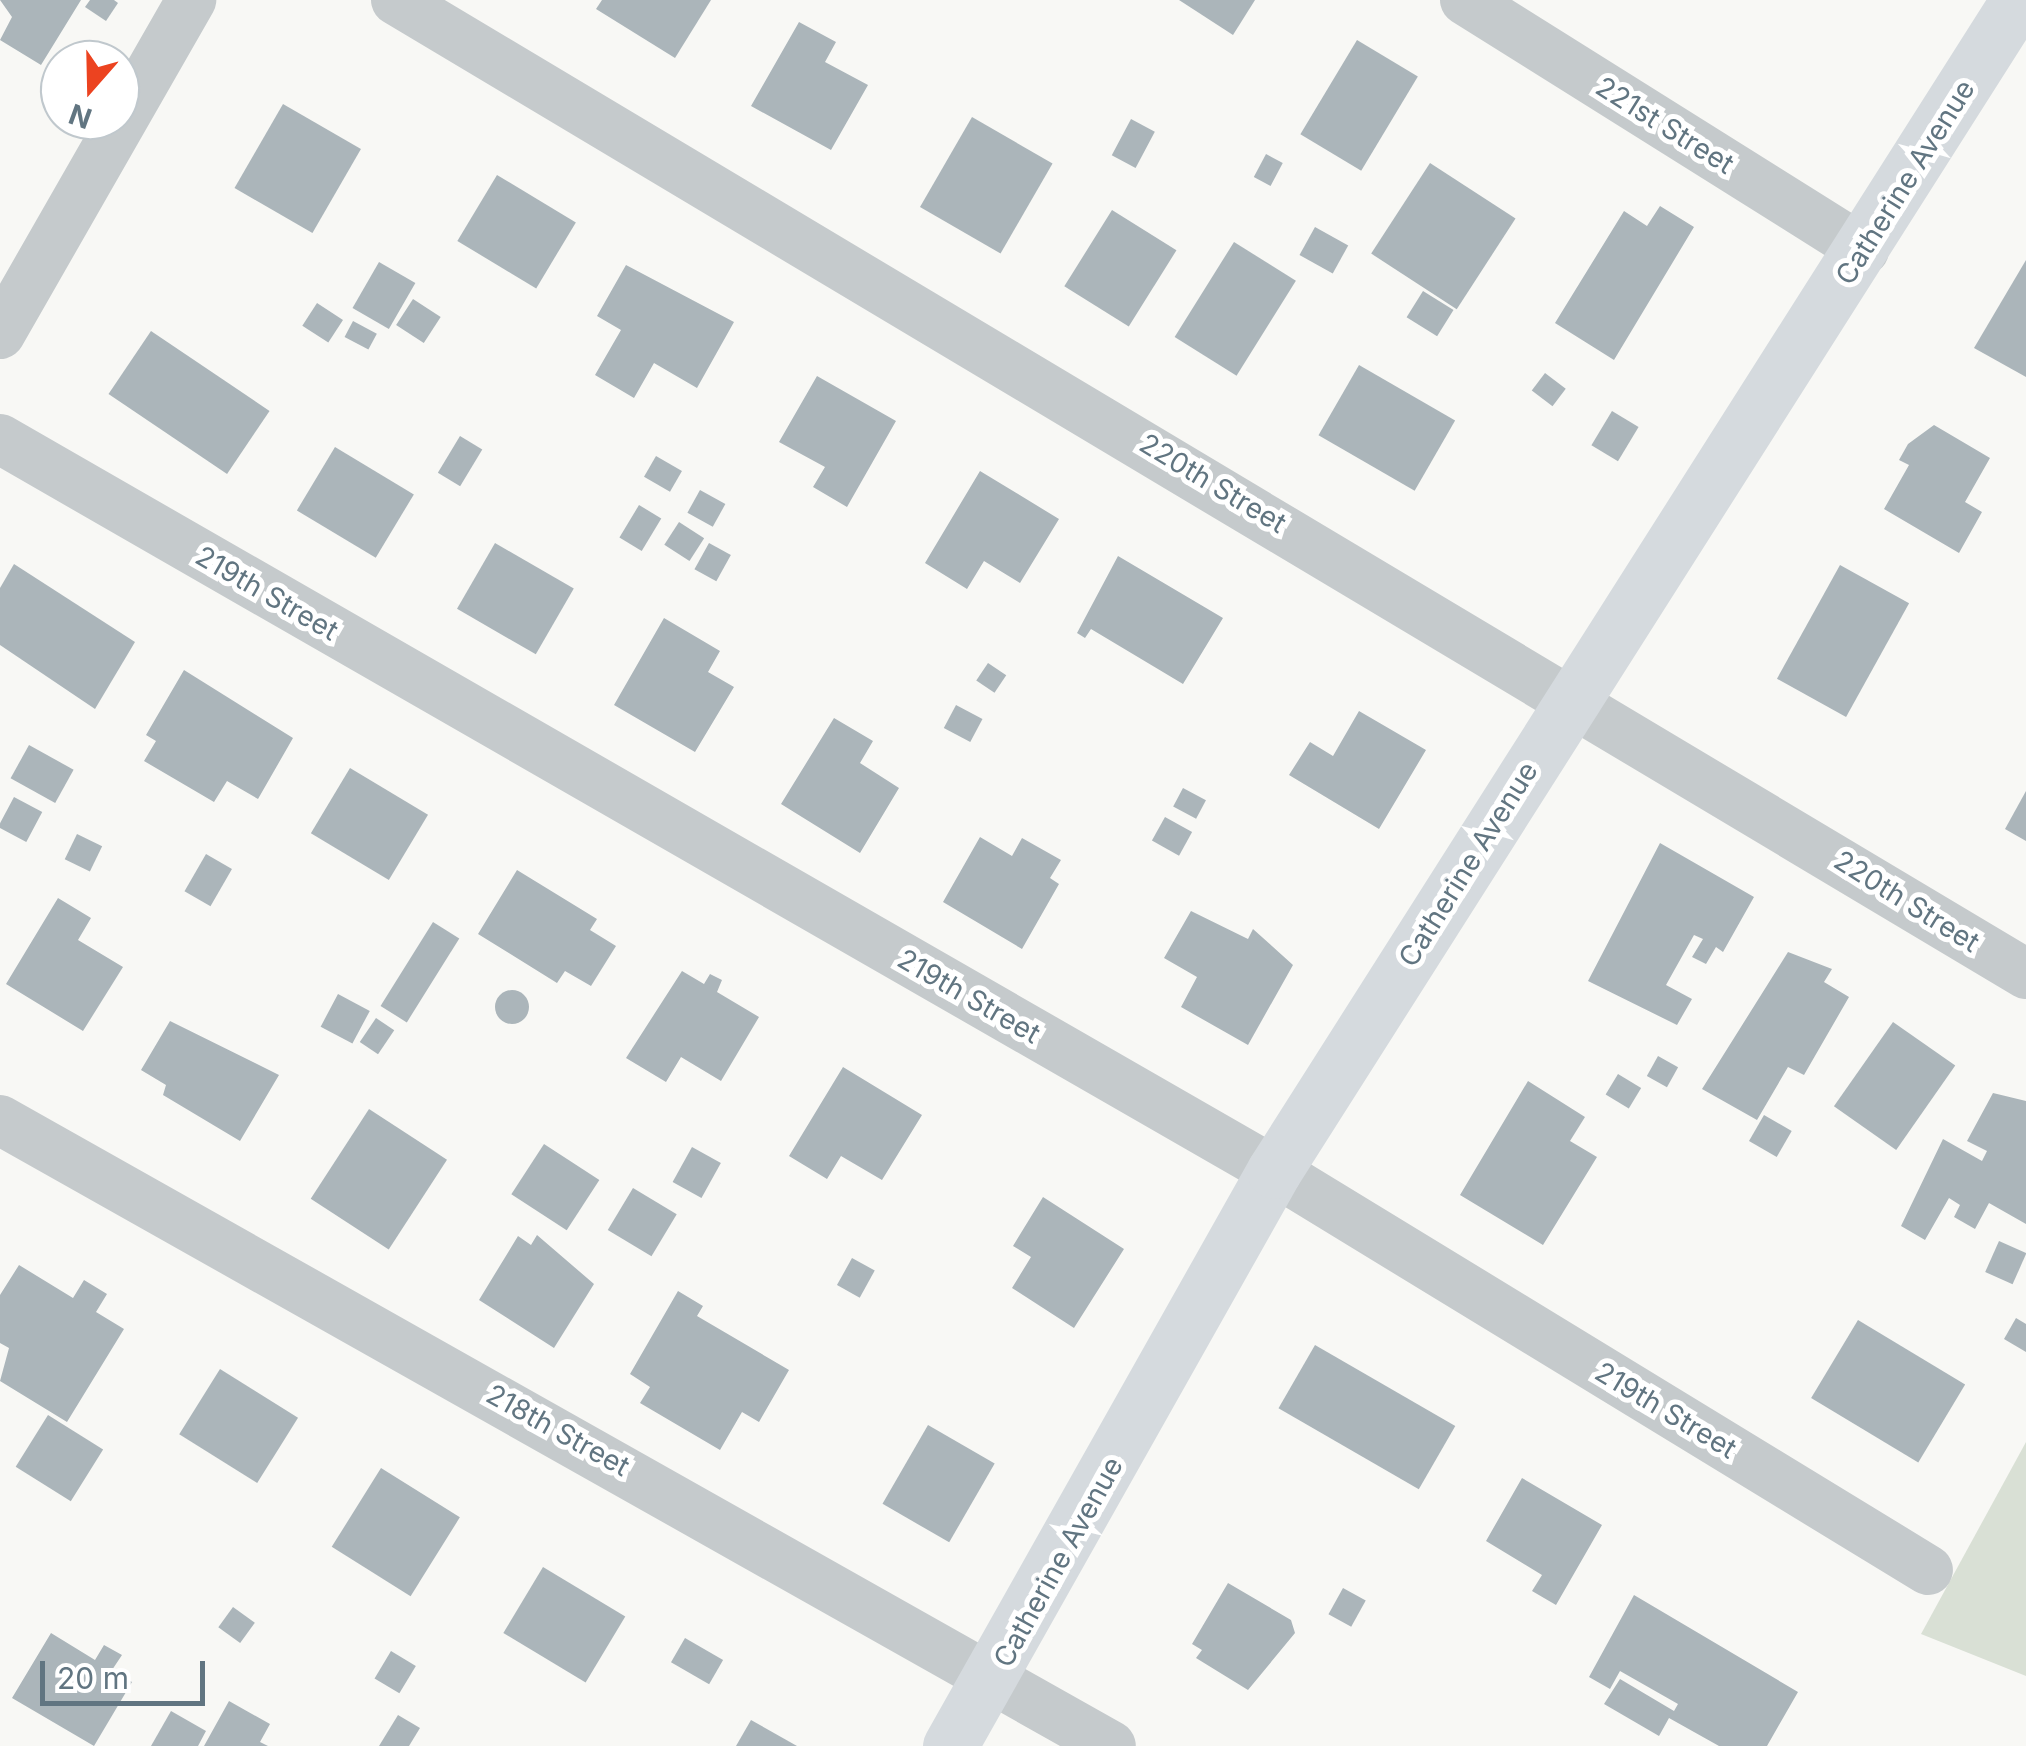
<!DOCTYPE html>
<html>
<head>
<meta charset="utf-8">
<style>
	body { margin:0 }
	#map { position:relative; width:2026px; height:1746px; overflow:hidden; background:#f8f8f5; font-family:Inter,sans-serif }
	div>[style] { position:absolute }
	.green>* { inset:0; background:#d9e0d5 }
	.building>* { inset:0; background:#abb5ba; transform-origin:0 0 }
	.round { border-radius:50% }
	.street>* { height:50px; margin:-25px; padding:0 25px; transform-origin:25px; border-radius:25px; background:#c5cacc }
	.secondary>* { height:55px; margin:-27.5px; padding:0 27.5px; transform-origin:27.5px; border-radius:27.5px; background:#d5dade }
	span { translate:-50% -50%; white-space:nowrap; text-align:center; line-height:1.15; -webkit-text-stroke:10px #fff; paint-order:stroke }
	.street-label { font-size:28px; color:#617581 }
	.north { position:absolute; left:40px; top:40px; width:100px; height:100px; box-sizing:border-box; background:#fff; border:2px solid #c0c8cd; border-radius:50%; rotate:200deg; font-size:28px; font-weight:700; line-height:40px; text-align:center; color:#617581 }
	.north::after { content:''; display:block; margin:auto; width:35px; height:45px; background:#ec4320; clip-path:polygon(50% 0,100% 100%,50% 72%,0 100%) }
	.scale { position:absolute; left:40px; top:1661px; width:165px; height:45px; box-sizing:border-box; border:5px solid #617581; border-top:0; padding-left:12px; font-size:30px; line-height:35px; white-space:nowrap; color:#617581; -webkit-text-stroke:8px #fff; paint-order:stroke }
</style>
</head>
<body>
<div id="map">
	<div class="green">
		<div style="clip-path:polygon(2026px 1442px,2026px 1676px,1921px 1634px)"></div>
	</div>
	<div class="building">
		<div style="clip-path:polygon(0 0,81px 0,41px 65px,0 40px,12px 17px)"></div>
		<div style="clip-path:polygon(90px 0,114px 0,118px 3px,106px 21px,85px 7px)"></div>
		<div style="clip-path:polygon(602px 0,711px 0,675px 58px,596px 9px)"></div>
		<div style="clip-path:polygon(1179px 0,1255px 0,1233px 35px)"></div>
		<div style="clip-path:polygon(799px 22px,836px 42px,825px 62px,868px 85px,831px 150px,751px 106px)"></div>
		<div style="left:1357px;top:40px;width:71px;height:110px;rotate:31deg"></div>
		<div style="left:283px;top:104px;width:90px;height:97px;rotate:30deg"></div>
		<div style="left:972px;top:117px;width:93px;height:104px;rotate:30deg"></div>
		<div style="left:1131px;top:119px;width:27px;height:41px;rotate:28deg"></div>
		<div style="left:1266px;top:154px;width:19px;height:26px;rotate:28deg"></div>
		<div style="left:1430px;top:163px;width:102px;height:108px;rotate:33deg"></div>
		<div style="left:497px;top:175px;width:92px;height:77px;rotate:31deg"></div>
		<div style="clip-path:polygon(1660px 206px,1694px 227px,1614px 360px,1555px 323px,1624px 211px,1647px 226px)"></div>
		<div style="left:1112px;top:210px;width:76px;height:90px;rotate:32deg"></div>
		<div style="left:1315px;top:227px;width:38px;height:32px;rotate:29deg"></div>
		<div style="left:1234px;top:242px;width:73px;height:112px;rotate:32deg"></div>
		<div style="clip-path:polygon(2026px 260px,2026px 377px,1974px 348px)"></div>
		<div style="left:379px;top:262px;width:42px;height:53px;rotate:30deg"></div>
		<div style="clip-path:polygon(626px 265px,734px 322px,697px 388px,654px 363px,634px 398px,595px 375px,621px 330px,597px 316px)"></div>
		<div style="left:1423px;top:291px;width:36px;height:31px;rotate:32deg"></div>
		<div style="left:413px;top:299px;width:33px;height:31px;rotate:33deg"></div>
		<div style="left:317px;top:303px;width:31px;height:27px;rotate:33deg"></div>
		<div style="left:353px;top:321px;width:27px;height:18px;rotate:28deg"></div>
		<div style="left:151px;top:331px;width:143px;height:76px;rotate:34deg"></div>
		<div style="left:1359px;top:365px;width:111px;height:81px;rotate:30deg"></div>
		<div style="left:1545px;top:373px;width:26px;height:22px;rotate:37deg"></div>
		<div style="clip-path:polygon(817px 376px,896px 421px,847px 507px,813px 487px,825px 467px,779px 442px)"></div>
		<div style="left:1612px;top:411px;width:31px;height:40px;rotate:31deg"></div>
		<div style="clip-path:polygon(1934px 425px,1990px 458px,1965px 502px,1982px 512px,1959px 553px,1884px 509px,1909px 465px,1899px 460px,1908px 444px)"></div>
		<div style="left:460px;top:436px;width:26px;height:43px;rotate:31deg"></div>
		<div style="left:335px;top:447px;width:92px;height:74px;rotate:31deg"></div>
		<div style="left:656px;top:456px;width:30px;height:24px;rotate:30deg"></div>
		<div style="clip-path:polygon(980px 471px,1059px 519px,1020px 583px,984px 561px,967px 589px,925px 563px)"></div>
		<div style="left:700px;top:490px;width:29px;height:26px;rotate:29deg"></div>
		<div style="left:639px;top:505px;width:26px;height:38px;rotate:31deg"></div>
		<div style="left:679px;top:522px;width:30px;height:27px;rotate:33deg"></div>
		<div style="left:495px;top:543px;width:91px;height:76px;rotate:30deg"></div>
		<div style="left:709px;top:543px;width:25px;height:30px;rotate:29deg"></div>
		<div style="clip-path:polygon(1118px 556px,1223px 618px,1183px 684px,1091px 629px,1085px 638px,1077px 633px)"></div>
		<div style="clip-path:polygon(14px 564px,135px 642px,95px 709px,0 645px,0 588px)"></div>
		<div style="left:1840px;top:565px;width:79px;height:130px;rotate:29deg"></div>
		<div style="clip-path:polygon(664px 618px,720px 651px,708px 672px,734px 687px,695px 752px,614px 705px)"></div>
		<div style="left:988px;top:663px;width:22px;height:21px;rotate:34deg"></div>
		<div style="clip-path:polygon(184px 670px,293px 738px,258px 799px,227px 781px,214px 802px,144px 761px,156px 741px,146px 735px)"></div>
		<div style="left:956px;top:705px;width:30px;height:26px;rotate:28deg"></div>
		<div style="clip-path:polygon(1359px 711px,1426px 750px,1379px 829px,1289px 775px,1310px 742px,1333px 756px)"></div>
		<div style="clip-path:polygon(834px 718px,873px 741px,860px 763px,899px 788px,860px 853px,781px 804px)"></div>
		<div style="left:29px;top:745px;width:51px;height:38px;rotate:29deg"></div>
		<div style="left:350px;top:768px;width:91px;height:76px;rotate:31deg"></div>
		<div style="left:1183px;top:788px;width:26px;height:21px;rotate:28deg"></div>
		<div style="clip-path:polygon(2026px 791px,2026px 841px,2005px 829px)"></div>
		<div style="left:14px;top:797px;width:32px;height:34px;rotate:28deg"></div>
		<div style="left:1165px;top:817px;width:31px;height:27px;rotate:29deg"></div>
		<div style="left:77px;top:834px;width:28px;height:28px;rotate:26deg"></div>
		<div style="clip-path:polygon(980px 837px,1012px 856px,1022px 838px,1061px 860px,1050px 878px,1059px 884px,1022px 949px,943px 902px)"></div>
		<div style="clip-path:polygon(1660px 843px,1754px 897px,1723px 952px,1716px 947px,1706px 964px,1692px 957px,1703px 939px,1694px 935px,1666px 985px,1692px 999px,1677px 1025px,1588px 981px)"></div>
		<div style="left:206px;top:854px;width:30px;height:43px;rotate:30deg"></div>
		<div style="clip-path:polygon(517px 870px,597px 919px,590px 930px,616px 946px,591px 986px,565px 971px,557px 983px,478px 934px)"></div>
		<div style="clip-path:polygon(58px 898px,91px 918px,78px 940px,123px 967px,83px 1031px,6px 984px)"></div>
		<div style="clip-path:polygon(1191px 911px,1248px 939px,1253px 929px,1293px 965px,1248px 1045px,1181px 1007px,1197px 977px,1164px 958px)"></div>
		<div style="left:433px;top:922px;width:31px;height:99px;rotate:32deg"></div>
		<div style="clip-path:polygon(1788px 952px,1832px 969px,1824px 982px,1849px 997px,1804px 1075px,1788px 1067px,1757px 1120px,1702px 1089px)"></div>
		<div style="clip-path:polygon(682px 971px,704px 984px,710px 974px,722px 980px,717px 992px,759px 1017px,721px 1081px,681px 1057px,666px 1082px,626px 1058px)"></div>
		<div class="round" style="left:495px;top:990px;width:34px;height:34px"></div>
		<div style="left:338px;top:994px;width:36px;height:37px;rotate:28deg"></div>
		<div style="left:376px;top:1018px;width:22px;height:29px;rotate:34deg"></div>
		<div style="clip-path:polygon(170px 1021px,279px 1075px,240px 1141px,163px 1095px,166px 1085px,141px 1070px)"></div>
		<div style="left:1893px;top:1022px;width:76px;height:103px;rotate:35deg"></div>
		<div style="left:1658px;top:1056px;width:23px;height:23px;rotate:29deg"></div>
		<div style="clip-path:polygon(843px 1067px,922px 1115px,882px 1180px,841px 1156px,827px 1179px,789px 1156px)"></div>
		<div style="left:1618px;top:1074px;width:27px;height:24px;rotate:31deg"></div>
		<div style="clip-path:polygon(1528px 1081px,1585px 1117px,1570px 1141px,1597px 1157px,1543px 1245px,1460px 1195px)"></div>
		<div style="clip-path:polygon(1993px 1093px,2026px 1101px,2026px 1224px,1989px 1203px,1975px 1229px,1954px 1217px,1960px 1205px,1949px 1198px,1925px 1240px,1901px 1226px,1943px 1139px,1982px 1161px,1987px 1151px,1967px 1141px)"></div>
		<div style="left:369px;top:1109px;width:93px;height:107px;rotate:33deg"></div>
		<div style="left:1764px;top:1115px;width:32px;height:30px;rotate:30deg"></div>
		<div style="left:544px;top:1144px;width:66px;height:60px;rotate:33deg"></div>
		<div style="left:692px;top:1147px;width:33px;height:40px;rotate:29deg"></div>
		<div style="left:633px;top:1188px;width:51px;height:49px;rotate:31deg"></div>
		<div style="clip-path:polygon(1043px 1197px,1124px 1249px,1074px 1328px,1012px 1288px,1031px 1257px,1013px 1246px)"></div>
		<div style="clip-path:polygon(537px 1235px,594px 1284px,554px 1348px,479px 1300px,518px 1236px,531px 1245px)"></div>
		<div style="left:1999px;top:1241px;width:30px;height:34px;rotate:24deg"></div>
		<div style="left:852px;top:1258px;width:26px;height:31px;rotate:29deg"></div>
		<div style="clip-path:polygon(19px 1265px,73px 1298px,84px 1280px,107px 1294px,96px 1312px,124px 1329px,67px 1422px,0 1381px,9px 1348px,0 1343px,0 1295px)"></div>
		<div style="clip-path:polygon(678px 1291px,703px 1306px,697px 1316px,789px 1370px,759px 1422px,742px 1412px,720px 1450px,640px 1403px,650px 1387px,630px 1374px)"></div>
		<div style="clip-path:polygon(2016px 1318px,2026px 1324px,2026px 1352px,2004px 1339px)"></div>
		<div style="left:1858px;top:1320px;width:125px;height:91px;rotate:31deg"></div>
		<div style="left:1315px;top:1345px;width:162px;height:73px;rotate:30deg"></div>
		<div style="left:220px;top:1369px;width:92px;height:77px;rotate:32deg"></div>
		<div style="left:48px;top:1415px;width:65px;height:61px;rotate:32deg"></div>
		<div style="left:928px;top:1425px;width:77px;height:91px;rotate:30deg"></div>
		<div style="left:381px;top:1468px;width:93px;height:93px;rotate:32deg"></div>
		<div style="clip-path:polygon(1522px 1478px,1602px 1525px,1556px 1605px,1532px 1591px,1542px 1575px,1486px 1541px)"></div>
		<div style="left:543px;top:1567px;width:96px;height:77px;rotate:31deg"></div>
		<div style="clip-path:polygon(1228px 1583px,1291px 1620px,1295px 1633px,1248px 1690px,1196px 1658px,1202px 1650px,1192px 1644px)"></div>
		<div style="left:1343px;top:1588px;width:26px;height:30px;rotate:29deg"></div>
		<div style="clip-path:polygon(1634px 1595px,1798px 1692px,1767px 1746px,1719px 1746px,1669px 1718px,1659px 1736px,1604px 1704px,1620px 1679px,1674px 1711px,1678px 1704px,1620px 1671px,1610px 1689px,1589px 1677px)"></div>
		<div style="left:233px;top:1607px;width:27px;height:25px;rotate:36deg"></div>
		<div style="clip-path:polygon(51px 1633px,95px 1660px,104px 1645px,122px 1655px,112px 1670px,132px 1682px,94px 1746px,12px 1698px)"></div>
		<div style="left:685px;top:1638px;width:44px;height:28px;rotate:30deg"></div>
		<div style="left:391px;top:1651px;width:29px;height:32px;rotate:31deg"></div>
		<div style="clip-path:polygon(229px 1701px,270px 1724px,260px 1742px,268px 1746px,204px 1746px)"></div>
		<div style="clip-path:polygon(171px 1711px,206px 1731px,198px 1746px,151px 1746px)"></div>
		<div style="clip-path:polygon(398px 1715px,420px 1728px,409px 1746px,379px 1746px)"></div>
		<div style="clip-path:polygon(751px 1720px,797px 1746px,736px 1746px)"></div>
	</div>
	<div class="street">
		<div style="left:396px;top:0;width:1899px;rotate:30.86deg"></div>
		<div style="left:1465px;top:0;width:471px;rotate:32.1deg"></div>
		<div style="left:0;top:334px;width:385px;rotate:-60.2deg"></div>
		<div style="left:0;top:439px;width:1469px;rotate:29.88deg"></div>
		<div style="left:1274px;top:1171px;width:766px;rotate:31.39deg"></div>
		<div style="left:0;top:1120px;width:1275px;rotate:29.4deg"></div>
	</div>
	<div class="secondary">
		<div style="left:950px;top:1746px;width:660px;rotate:-60.6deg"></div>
		<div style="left:1274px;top:1171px;width:1387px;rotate:-57.57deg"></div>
	</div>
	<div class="street-label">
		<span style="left:1665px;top:125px;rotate:32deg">221st Street</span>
		<span style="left:1905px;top:182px;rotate:-58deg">Catherine Avenue</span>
		<span style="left:1213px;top:483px;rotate:31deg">220th Street</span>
		<span style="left:267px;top:593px;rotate:30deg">219th Street</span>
		<span style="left:1468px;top:864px;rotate:-58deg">Catherine Avenue</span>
		<span style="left:1907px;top:901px;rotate:32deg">220th Street</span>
		<span style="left:969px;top:996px;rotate:30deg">219th Street</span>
		<span style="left:1666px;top:1410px;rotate:31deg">219th Street</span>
		<span style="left:558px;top:1430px;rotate:29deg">218th Street</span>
		<span style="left:1058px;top:1562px;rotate:-61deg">Catherine Avenue</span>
	</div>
	<div class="north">N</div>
	<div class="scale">20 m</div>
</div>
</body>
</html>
